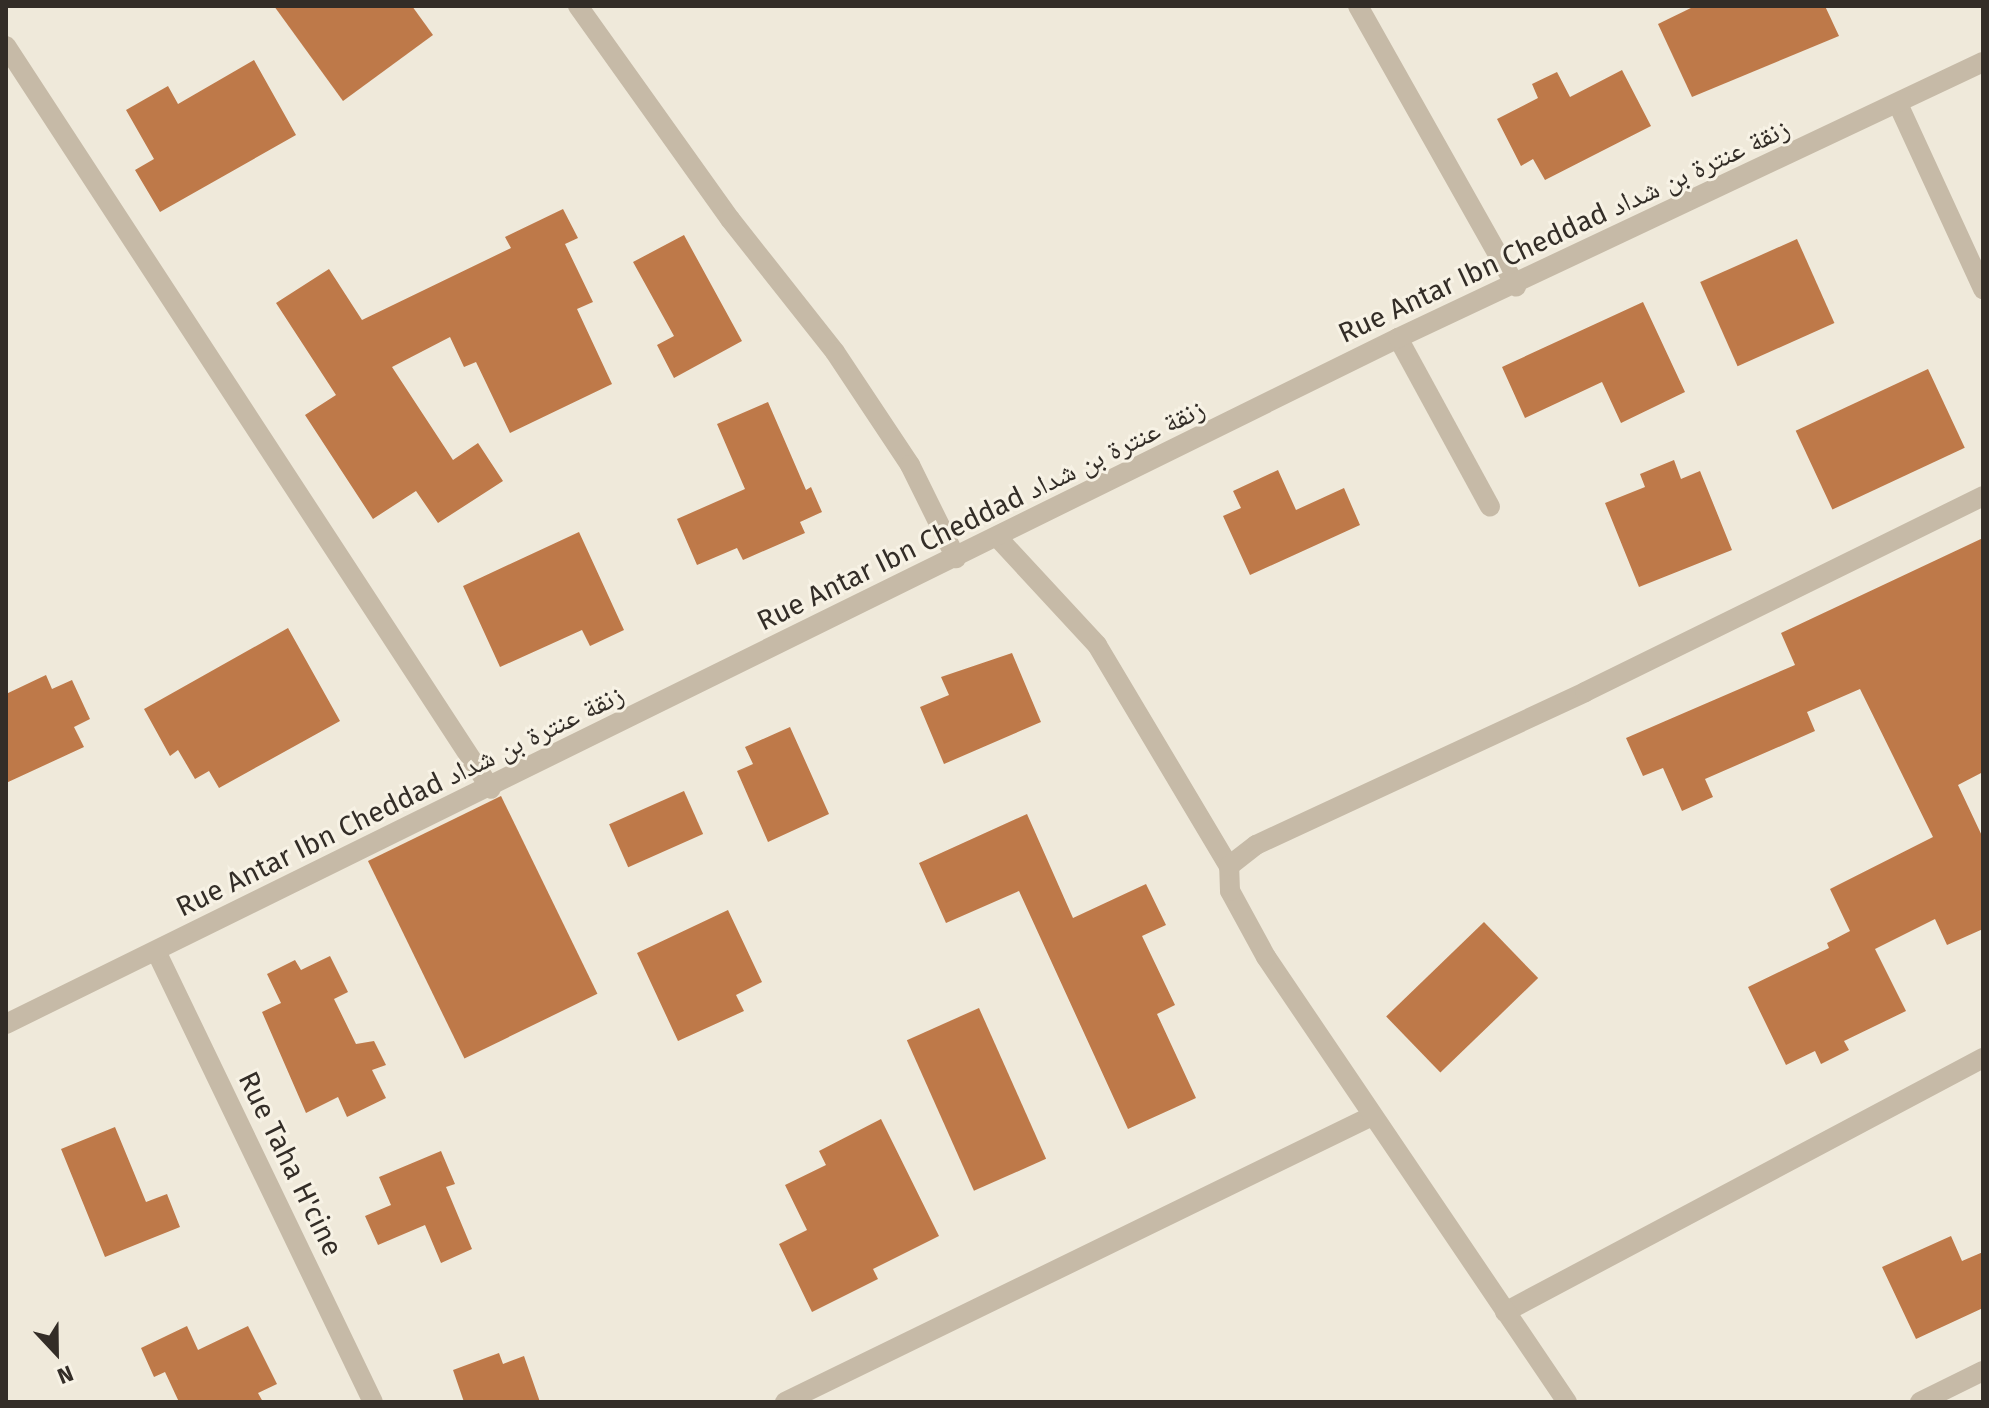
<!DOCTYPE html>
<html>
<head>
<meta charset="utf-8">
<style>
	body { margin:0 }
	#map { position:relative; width:1989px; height:1408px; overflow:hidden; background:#efe9da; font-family:"Fira Sans","Noto Naskh Arabic",sans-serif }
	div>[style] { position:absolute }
	.building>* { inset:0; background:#be7949; transform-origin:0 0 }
	.minor>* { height:20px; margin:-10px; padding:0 10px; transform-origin:10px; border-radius:10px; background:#c6baa7 }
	span { translate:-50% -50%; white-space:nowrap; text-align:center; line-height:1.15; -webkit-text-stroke:6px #f7f2e5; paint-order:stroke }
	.street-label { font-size:28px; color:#332d27 }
	.frame { position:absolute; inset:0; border:8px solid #332d27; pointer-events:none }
	.north { position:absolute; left:16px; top:1312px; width:80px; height:80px; -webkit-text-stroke:6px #f7f2e5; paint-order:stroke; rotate:158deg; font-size:22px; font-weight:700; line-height:32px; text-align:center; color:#332d27 }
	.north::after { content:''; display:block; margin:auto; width:28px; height:36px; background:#332d27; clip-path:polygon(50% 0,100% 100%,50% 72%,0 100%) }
</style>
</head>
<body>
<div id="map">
	<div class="building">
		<div style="clip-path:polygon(274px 6px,412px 6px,433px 35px,343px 101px)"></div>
		<div style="clip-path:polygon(1695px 6px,1825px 6px,1839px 36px,1692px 97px,1658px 24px)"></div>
		<div style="clip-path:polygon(254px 60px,296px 135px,160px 212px,135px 170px,154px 159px,126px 110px,168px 86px,178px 104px)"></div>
		<div style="clip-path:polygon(1622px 70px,1651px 126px,1545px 180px,1533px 159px,1521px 166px,1497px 119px,1538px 98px,1532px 84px,1557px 72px,1570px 97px)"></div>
		<div style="clip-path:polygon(563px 209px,578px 238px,565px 244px,593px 302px,577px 309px,612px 384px,510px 433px,476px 362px,464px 367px,450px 337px,392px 367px,453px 460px,478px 443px,503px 481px,438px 523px,416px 491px,373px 519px,305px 415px,336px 395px,276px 303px,329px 269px,362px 320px,511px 248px,505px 237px)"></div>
		<div style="clip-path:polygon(684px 235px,742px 341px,674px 378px,657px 345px,674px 336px,633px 262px)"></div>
		<div style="left:1797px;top:239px;width:92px;height:106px;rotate:66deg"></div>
		<div style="clip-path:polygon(1643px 302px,1685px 392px,1621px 423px,1602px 382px,1525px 418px,1502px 367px)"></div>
		<div style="left:1928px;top:369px;width:87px;height:146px;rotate:65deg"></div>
		<div style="clip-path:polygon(768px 402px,806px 490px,811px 487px,822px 512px,800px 522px,805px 533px,743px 560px,737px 548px,697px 565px,677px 519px,745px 489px,717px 424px)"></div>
		<div style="clip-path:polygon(1674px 460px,1681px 479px,1700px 471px,1732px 550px,1639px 587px,1605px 503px,1645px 487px,1640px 474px)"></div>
		<div style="clip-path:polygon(1278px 470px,1296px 510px,1344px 488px,1360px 525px,1250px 575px,1223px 516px,1241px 508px,1233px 491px)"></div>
		<div style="clip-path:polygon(579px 532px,624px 630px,590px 646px,582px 630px,500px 667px,463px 586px)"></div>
		<div style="clip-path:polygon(1983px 538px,1983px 772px,1958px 785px,1983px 838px,1983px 929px,1947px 945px,1935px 919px,1875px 949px,1906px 1011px,1844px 1041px,1849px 1050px,1821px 1064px,1815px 1051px,1786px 1065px,1748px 987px,1829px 948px,1827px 943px,1850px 931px,1830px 889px,1933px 837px,1860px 689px,1807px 712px,1815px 731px,1705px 779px,1713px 797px,1682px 811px,1663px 768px,1643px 776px,1626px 738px,1795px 665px,1781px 633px)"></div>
		<div style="clip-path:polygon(288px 628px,340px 721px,219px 788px,209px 771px,195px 779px,178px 750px,170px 756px,144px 709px)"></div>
		<div style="clip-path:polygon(1012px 653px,1041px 722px,944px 764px,920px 707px,949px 695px,941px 677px)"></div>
		<div style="clip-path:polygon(46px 675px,52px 689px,72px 680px,90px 719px,74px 727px,84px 747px,6px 783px,6px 694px)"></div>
		<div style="clip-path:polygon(790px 727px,829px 814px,768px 842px,737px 771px,753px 764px,745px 747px)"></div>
		<div style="left:684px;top:791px;width:47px;height:82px;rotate:66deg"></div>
		<div style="left:501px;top:796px;width:220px;height:148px;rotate:64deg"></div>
		<div style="clip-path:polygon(1027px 814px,1073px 918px,1146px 884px,1166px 925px,1142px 936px,1175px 1005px,1157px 1014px,1196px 1098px,1128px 1129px,1019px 891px,946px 923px,919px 863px)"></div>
		<div style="clip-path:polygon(728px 910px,762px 982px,736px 995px,744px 1011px,678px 1041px,637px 953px)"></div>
		<div style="left:1484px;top:922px;width:78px;height:136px;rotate:46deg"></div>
		<div style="clip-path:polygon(330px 956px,348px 992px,334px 999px,356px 1044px,374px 1041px,386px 1065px,372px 1070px,386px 1098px,347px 1117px,338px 1097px,306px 1113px,262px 1012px,281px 1003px,267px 974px,295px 960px,301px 970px)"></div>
		<div style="left:979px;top:1008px;width:165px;height:79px;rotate:66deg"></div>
		<div style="clip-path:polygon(881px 1119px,939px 1236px,873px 1269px,878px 1279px,812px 1312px,779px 1244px,807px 1230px,785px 1185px,826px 1165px,819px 1151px)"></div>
		<div style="clip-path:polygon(115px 1127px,146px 1202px,167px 1194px,180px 1227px,105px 1257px,61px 1149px)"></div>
		<div style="clip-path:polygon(441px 1151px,455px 1184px,446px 1187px,472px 1249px,441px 1263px,425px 1225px,378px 1245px,365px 1216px,391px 1205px,379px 1177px)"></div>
		<div style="clip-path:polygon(1951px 1236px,1962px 1261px,1983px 1252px,1983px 1308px,1916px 1339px,1882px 1267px)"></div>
		<div style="clip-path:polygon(187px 1326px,198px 1350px,248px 1326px,277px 1384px,258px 1393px,263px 1402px,179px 1402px,165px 1372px,154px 1377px,141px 1348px)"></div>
		<div style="clip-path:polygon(499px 1353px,503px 1364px,524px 1356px,540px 1402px,464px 1402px,453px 1370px)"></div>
	</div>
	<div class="minor">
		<div style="left:578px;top:6px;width:262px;rotate:54.5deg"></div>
		<div style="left:730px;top:219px;width:169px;rotate:51.7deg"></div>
		<div style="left:835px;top:352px;width:136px;rotate:56.4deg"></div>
		<div style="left:910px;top:465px;width:104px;rotate:63.7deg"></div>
		<div style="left:1358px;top:6px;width:322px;rotate:60.6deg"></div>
		<div style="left:6px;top:46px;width:887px;rotate:56.87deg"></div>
		<div style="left:1898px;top:104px;width:204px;rotate:65.3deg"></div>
		<div style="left:1398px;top:338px;width:192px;rotate:61.4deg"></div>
		<div style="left:998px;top:538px;width:146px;rotate:47.2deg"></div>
		<div style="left:1097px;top:645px;width:257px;rotate:59.2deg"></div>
		<div style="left:156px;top:951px;width:500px;rotate:64.31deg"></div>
		<div style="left:6px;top:1024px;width:1552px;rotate:-26.23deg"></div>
		<div style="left:1398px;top:338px;width:647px;rotate:-25.26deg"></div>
		<div style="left:1505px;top:1312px;width:541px;rotate:-27.99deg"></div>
		<div style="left:785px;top:1402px;width:653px;rotate:-25.98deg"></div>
		<div style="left:1567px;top:1402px;width:537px;rotate:-124.07deg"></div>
		<div style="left:1266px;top:957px;width:75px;rotate:-118.6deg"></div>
		<div style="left:1230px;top:891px;width:25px;rotate:-92deg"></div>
		<div style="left:1229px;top:866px;width:34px;rotate:-38deg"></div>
		<div style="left:1256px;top:845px;width:363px;rotate:-24.9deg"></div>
		<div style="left:1585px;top:692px;width:444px;rotate:-26.2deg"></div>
		<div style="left:1920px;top:1402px;width:70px;rotate:-26.2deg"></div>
	</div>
	<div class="street-label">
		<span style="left:1564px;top:231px;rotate:-25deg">Rue Antar Ibn Cheddad زنقة عنترة بن شداد</span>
		<span style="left:981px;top:515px;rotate:-26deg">Rue Antar Ibn Cheddad زنقة عنترة بن شداد</span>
		<span style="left:400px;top:801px;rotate:-26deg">Rue Antar Ibn Cheddad زنقة عنترة بن شداد</span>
		<span style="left:290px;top:1164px;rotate:64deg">Rue Taha H'cine</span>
	</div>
	<div class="frame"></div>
	<div class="north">N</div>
</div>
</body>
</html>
